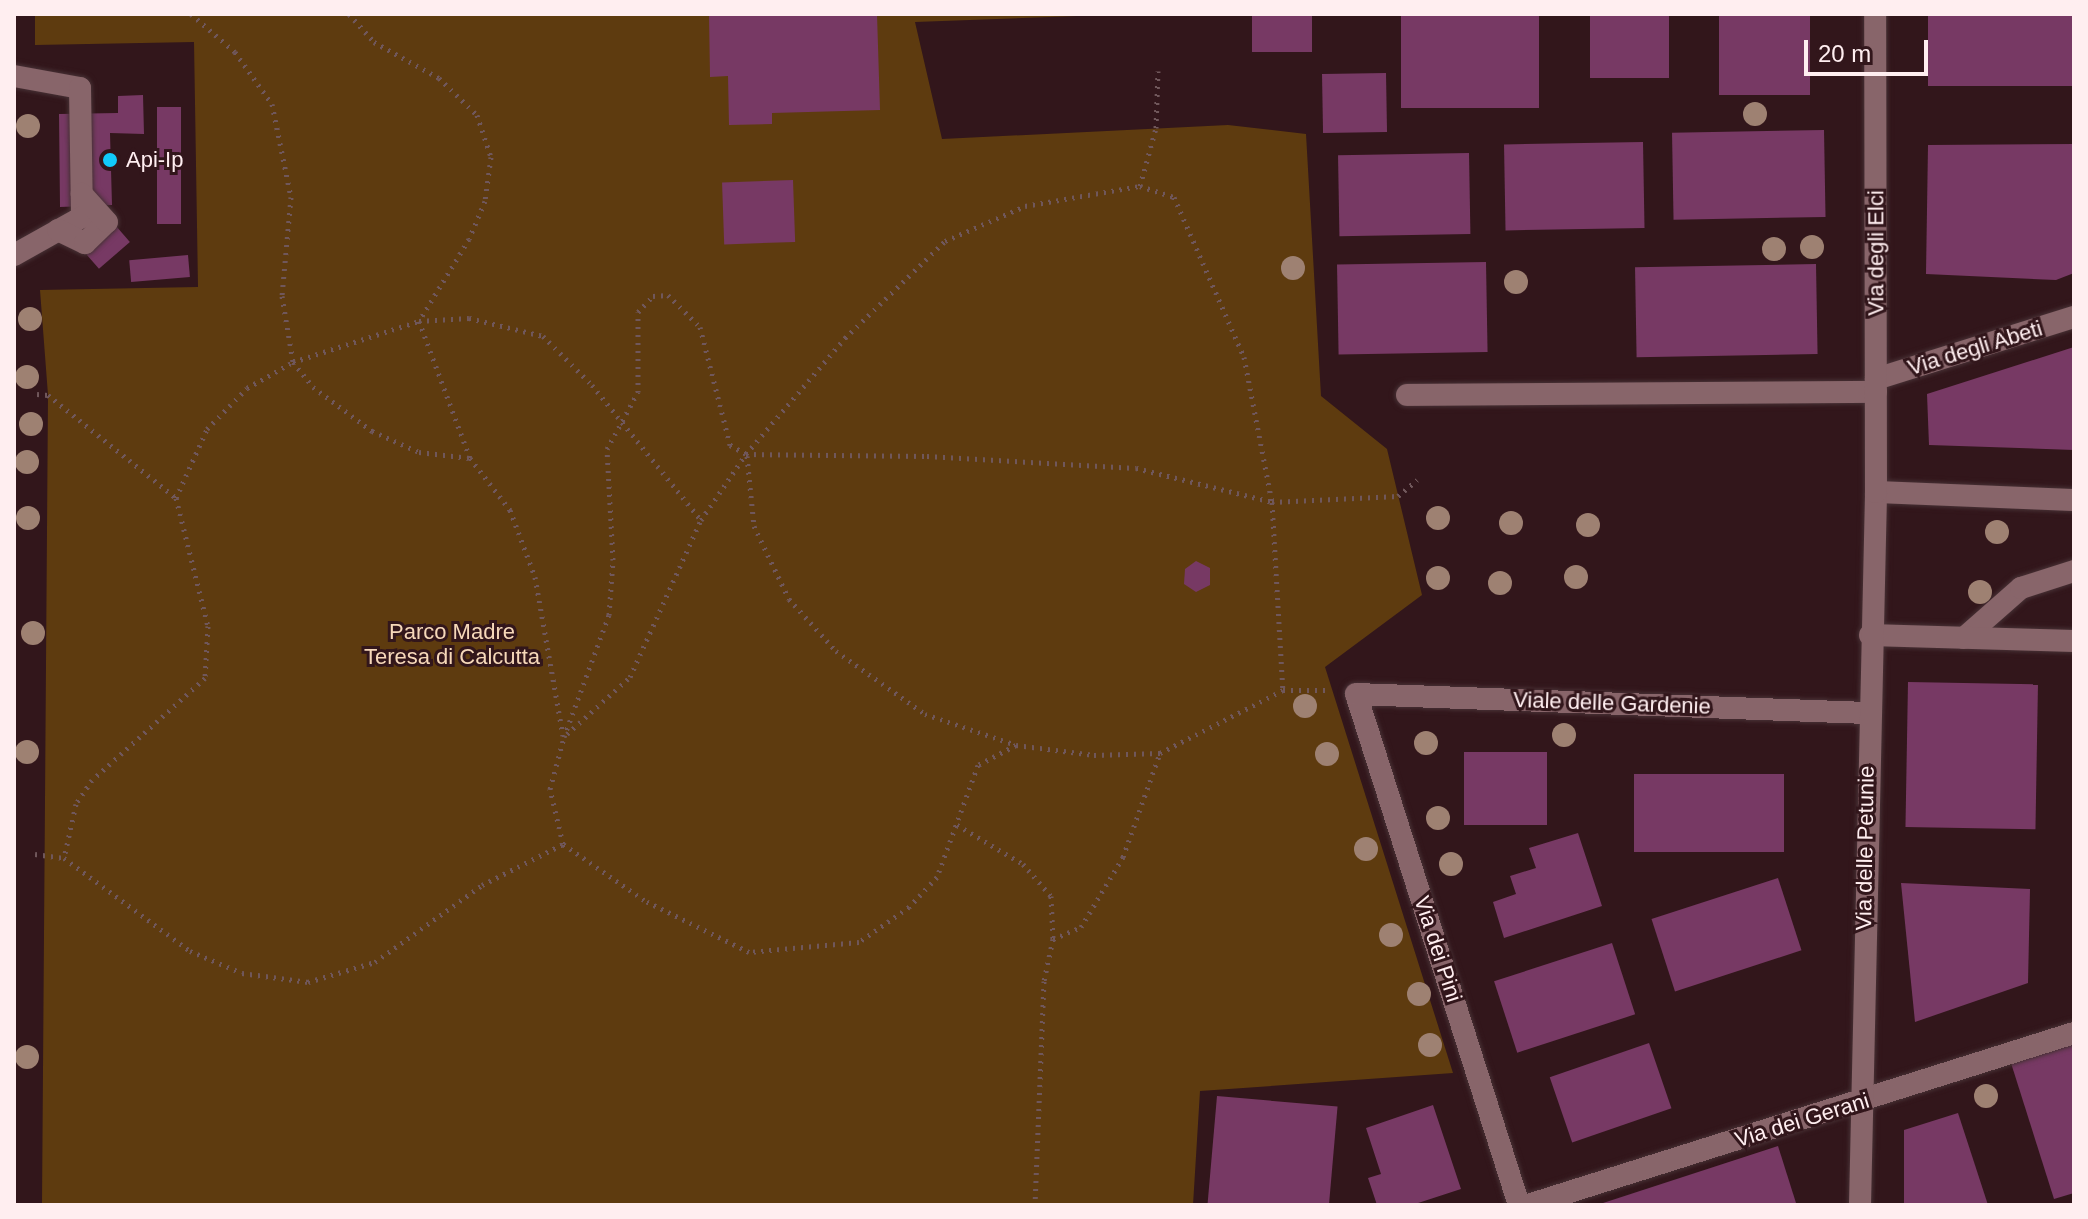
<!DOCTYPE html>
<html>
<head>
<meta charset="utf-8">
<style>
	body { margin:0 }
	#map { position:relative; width:2088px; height:1219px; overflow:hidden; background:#32161b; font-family:Helvetica,sans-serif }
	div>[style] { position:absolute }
	.green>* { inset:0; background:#5e3b0f }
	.building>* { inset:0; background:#773964; transform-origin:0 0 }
	.path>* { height:5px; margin-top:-2.5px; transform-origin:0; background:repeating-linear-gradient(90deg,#70575b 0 2px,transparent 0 8px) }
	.roads { filter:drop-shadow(0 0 2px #473135) drop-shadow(0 0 2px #473135) }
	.service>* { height:22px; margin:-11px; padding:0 11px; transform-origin:11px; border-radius:11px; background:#88656a }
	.minor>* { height:22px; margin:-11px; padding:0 11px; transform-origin:11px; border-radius:11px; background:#88656a }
	.trees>* { width:24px; height:24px; margin:-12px; border-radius:50%; background:#9e8172 }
	.dots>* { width:22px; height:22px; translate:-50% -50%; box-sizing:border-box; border:4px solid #32161b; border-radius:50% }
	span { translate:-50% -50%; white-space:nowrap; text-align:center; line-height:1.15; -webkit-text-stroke:6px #32161b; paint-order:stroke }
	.poi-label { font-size:22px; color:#ffeef0 }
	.left { translate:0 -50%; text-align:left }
	.street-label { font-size:22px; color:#ffeef0 }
	.park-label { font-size:22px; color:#f6d8b9 }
	.frame { position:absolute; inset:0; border:16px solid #ffeef0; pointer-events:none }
	.scale { position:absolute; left:1804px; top:40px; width:124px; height:36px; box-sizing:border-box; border:4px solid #ffeef0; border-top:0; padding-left:10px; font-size:24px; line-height:28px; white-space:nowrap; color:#ffeef0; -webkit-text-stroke:6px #32161b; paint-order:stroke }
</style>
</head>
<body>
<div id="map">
	<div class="green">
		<div style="clip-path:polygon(35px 14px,1131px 14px,915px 22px,942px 139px,1228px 125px,1306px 134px,1321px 396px,1387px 449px,1422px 595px,1325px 667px,1453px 1073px,1200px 1091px,1193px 1205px,42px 1205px,48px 395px,40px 290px,198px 287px,194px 42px,35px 45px)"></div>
	</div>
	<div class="building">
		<div style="clip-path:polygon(709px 14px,877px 14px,880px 110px,772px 113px,772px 124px,729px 125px,728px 76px,710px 77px)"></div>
		<div style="left:1252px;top:14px;width:60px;height:38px"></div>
		<div style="left:1401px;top:14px;width:138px;height:94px"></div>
		<div style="left:1590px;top:14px;width:79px;height:64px"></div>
		<div style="left:1719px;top:14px;width:91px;height:81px"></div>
		<div style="left:1928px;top:14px;width:146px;height:72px"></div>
		<div style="left:1386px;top:73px;width:59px;height:64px;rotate:89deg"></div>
		<div style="clip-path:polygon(143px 95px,144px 134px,110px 133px,112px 205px,60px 207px,59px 114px,118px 113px,118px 96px)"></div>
		<div style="left:157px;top:107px;width:24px;height:117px"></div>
		<div style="left:1824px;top:130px;width:87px;height:152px;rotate:89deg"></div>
		<div style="left:1643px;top:142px;width:86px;height:139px;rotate:89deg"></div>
		<div style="clip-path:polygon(2074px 144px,2074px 273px,2056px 280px,1926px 274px,1928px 145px)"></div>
		<div style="left:1469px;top:153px;width:81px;height:131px;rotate:89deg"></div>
		<div style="left:793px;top:180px;width:62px;height:71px;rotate:88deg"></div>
		<div style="left:103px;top:211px;width:41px;height:41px;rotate:49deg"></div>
		<div style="left:188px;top:255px;width:22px;height:59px;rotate:85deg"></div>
		<div style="left:1486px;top:262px;width:90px;height:149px;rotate:89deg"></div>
		<div style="left:1816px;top:264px;width:90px;height:181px;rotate:89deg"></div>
		<div style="clip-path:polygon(2074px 347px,2074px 450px,1929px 445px,1927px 394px)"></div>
		<div style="clip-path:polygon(1196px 561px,1210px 568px,1210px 585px,1196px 592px,1184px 584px,1185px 569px)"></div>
		<div style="left:1908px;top:682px;width:130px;height:145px;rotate:1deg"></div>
		<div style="left:1464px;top:752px;width:83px;height:73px"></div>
		<div style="left:1634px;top:774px;width:150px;height:78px"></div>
		<div style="clip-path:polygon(1578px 833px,1602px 906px,1504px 938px,1493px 902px,1516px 894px,1510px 876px,1536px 868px,1529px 848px)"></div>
		<div style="left:1778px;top:878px;width:76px;height:133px;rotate:72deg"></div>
		<div style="clip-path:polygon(1901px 883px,2030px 889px,2028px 983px,1915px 1022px)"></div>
		<div style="left:1612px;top:943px;width:75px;height:124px;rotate:72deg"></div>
		<div style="left:1649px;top:1043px;width:69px;height:105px;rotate:71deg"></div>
		<div style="clip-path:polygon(2074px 1043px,2074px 1193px,2054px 1199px,2011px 1063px)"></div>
		<div style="left:1217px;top:1096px;width:121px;height:109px;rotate:5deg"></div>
		<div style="clip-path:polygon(1433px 1105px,1461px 1189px,1412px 1205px,1377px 1205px,1368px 1178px,1381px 1174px,1366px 1128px)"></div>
		<div style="clip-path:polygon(1958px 1113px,1988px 1205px,1904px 1205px,1904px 1130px)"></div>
		<div style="clip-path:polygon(1778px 1146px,1796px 1203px,1601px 1205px,1600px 1204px)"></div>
	</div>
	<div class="path">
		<div style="left:191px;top:14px;width:58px;rotate:40.8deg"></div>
		<div style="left:235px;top:52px;width:64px;rotate:54.6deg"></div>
		<div style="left:272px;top:104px;width:95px;rotate:78.5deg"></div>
		<div style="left:291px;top:197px;width:99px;rotate:95.2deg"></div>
		<div style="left:282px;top:296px;width:67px;rotate:80.5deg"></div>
		<div style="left:293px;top:362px;width:32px;rotate:51deg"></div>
		<div style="left:313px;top:387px;width:74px;rotate:36.7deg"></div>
		<div style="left:372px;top:431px;width:51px;rotate:24.1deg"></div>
		<div style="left:419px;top:452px;width:51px;rotate:6.7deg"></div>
		<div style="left:349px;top:14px;width:38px;rotate:48deg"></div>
		<div style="left:374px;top:42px;width:74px;rotate:29deg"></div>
		<div style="left:439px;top:78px;width:53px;rotate:44.2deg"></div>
		<div style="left:477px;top:115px;width:44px;rotate:71.6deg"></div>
		<div style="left:491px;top:157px;width:44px;rotate:97.8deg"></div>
		<div style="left:485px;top:201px;width:41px;rotate:112.8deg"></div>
		<div style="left:469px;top:239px;width:96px;rotate:121.4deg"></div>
		<div style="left:419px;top:321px;width:146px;rotate:69.6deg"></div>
		<div style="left:470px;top:458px;width:66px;rotate:52.4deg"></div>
		<div style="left:510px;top:510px;width:72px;rotate:69.5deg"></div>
		<div style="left:535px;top:577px;width:161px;rotate:80deg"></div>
		<div style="left:1140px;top:186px;width:60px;rotate:-74.6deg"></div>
		<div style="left:1156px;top:128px;width:57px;rotate:-88deg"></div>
		<div style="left:37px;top:394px;width:11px;rotate:5deg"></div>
		<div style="left:48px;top:395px;width:164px;rotate:38.8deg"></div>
		<div style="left:176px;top:498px;width:132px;rotate:76deg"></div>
		<div style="left:208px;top:626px;width:52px;rotate:93.3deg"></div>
		<div style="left:205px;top:678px;width:152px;rotate:137.9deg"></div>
		<div style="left:92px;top:780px;width:29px;rotate:124deg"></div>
		<div style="left:76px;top:804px;width:55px;rotate:102.5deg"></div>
		<div style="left:747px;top:456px;width:70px;rotate:84.3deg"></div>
		<div style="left:754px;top:526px;width:81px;rotate:64.4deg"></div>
		<div style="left:789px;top:599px;width:70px;rotate:47.9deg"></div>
		<div style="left:836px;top:651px;width:109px;rotate:35.3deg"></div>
		<div style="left:925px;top:714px;width:96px;rotate:18.8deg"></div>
		<div style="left:1016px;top:745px;width:79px;rotate:7.3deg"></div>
		<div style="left:1094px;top:755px;width:66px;rotate:-1.7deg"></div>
		<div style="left:1160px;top:753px;width:138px;rotate:-27.1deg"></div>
		<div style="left:1283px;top:690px;width:45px"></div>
		<div style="left:176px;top:498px;width:76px;rotate:-65.8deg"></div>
		<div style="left:207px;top:429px;width:57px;rotate:-45.7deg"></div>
		<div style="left:247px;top:388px;width:53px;rotate:-29.5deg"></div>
		<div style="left:293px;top:362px;width:133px;rotate:-18deg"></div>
		<div style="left:419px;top:321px;width:50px;rotate:-3.4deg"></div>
		<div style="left:469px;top:318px;width:76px;rotate:13.7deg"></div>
		<div style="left:543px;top:336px;width:69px;rotate:45deg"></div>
		<div style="left:592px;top:385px;width:174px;rotate:51.1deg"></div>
		<div style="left:567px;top:734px;width:85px;rotate:-42.1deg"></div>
		<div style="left:630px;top:677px;width:172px;rotate:-65.7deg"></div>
		<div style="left:701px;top:520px;width:80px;rotate:-55.7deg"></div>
		<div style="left:746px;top:454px;width:153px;rotate:-49.5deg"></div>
		<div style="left:845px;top:338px;width:139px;rotate:-44.1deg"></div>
		<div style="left:945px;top:241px;width:87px;rotate:-23.6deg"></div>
		<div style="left:1025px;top:206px;width:117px;rotate:-9.9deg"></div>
		<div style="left:1140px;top:186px;width:36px;rotate:18deg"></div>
		<div style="left:1174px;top:197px;width:175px;rotate:66.4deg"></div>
		<div style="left:1244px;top:357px;width:148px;rotate:79.1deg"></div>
		<div style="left:1272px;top:502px;width:188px;rotate:86.7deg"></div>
		<div style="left:1016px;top:745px;width:43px;rotate:152.2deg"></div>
		<div style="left:978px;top:765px;width:119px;rotate:110.1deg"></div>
		<div style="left:937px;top:877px;width:41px;rotate:133deg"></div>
		<div style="left:909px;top:907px;width:61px;rotate:145deg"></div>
		<div style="left:859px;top:942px;width:110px;rotate:174.8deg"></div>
		<div style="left:749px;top:952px;width:117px;rotate:-153.7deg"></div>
		<div style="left:644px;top:900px;width:98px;rotate:-145.3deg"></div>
		<div style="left:563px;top:844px;width:57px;rotate:-103.3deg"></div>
		<div style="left:550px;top:789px;width:54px;rotate:-74.9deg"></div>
		<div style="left:564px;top:737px;width:130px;rotate:-69.8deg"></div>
		<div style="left:609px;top:615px;width:55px;rotate:-85.8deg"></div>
		<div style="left:613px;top:560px;width:111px;rotate:-93.1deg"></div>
		<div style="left:607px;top:449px;width:65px;rotate:-61.5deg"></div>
		<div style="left:638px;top:392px;width:80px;rotate:-90deg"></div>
		<div style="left:638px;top:312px;width:22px;rotate:-47deg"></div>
		<div style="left:653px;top:296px;width:15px;rotate:-4deg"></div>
		<div style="left:668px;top:295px;width:45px;rotate:45deg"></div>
		<div style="left:700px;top:327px;width:122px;rotate:75.7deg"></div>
		<div style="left:730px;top:445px;width:18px;rotate:29deg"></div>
		<div style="left:746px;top:454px;width:181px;rotate:0.6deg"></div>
		<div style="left:927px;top:456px;width:209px;rotate:3.3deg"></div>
		<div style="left:1136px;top:468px;width:140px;rotate:14deg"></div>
		<div style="left:1272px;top:502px;width:126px;rotate:-2.7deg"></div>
		<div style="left:1398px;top:496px;width:25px;rotate:-40deg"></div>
		<div style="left:957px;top:825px;width:77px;rotate:30.6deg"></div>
		<div style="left:1023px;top:864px;width:43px;rotate:48.8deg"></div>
		<div style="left:1051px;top:896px;width:43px;rotate:87.3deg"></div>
		<div style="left:1053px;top:939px;width:43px;rotate:102.1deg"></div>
		<div style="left:1044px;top:981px;width:224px;rotate:92.3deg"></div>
		<div style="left:35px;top:854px;width:29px;rotate:8deg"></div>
		<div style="left:64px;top:858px;width:157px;rotate:36.4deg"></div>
		<div style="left:190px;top:951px;width:56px;rotate:22.9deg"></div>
		<div style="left:242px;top:973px;width:67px;rotate:7.8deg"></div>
		<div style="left:308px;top:982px;width:70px;rotate:-16.6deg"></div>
		<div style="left:375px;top:962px;width:132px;rotate:-35.7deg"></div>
		<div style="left:482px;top:885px;width:91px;rotate:-26.8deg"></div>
		<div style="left:1053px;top:939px;width:30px;rotate:-23deg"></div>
		<div style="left:1081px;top:927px;width:82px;rotate:-59deg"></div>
		<div style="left:1123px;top:857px;width:110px;rotate:-70.4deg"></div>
	</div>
	<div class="roads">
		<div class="service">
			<div style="left:14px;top:76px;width:67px;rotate:10.3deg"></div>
			<div style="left:80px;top:88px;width:129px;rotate:89.1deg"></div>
			<div style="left:82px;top:217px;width:78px;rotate:150.8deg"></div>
			<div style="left:58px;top:230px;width:30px;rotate:26deg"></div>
			<div style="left:85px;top:243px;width:30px;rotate:-44deg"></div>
			<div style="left:107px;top:222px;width:38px;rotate:-132deg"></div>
			<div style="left:1964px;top:638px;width:76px;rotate:-41.3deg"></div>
			<div style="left:2021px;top:588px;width:56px;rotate:-17.8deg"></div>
		</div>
		<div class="minor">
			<div style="left:1876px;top:379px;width:207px;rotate:-17.4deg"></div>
			<div style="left:1407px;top:395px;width:469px;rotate:-0.4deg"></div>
			<div style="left:1876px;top:492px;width:198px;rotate:2.3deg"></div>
			<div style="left:1870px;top:635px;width:204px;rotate:1.7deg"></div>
			<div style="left:1519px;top:1205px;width:536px;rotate:-107.69deg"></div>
			<div style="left:1356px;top:694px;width:511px;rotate:2.13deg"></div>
			<div style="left:1528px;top:1205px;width:572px;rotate:-17.49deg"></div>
			<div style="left:1860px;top:1205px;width:713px;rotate:-88.71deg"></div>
			<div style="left:1876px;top:492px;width:478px;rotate:-90.1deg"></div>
		</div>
	</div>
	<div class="trees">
		<div style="left:1755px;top:114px"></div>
		<div style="left:28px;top:126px"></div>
		<div style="left:1812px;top:247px"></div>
		<div style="left:1774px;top:249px"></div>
		<div style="left:1293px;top:268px"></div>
		<div style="left:1516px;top:282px"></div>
		<div style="left:30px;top:319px"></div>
		<div style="left:27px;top:377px"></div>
		<div style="left:31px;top:424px"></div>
		<div style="left:27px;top:462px"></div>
		<div style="left:28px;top:518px"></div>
		<div style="left:1438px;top:518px"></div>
		<div style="left:1511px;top:523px"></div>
		<div style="left:1588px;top:525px"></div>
		<div style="left:1997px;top:532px"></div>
		<div style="left:1576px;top:577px"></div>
		<div style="left:1438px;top:578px"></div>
		<div style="left:1500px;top:583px"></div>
		<div style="left:1980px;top:592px"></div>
		<div style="left:33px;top:633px"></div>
		<div style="left:1305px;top:706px"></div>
		<div style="left:1564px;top:735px"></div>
		<div style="left:1426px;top:743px"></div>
		<div style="left:27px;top:752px"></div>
		<div style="left:1327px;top:754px"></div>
		<div style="left:1438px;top:818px"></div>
		<div style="left:1366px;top:849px"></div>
		<div style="left:1451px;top:864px"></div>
		<div style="left:1391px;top:935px"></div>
		<div style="left:1419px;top:994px"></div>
		<div style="left:1430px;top:1045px"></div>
		<div style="left:27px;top:1057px"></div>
		<div style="left:1986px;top:1096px"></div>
	</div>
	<div class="dots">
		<div style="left:110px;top:160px;background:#11cafb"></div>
	</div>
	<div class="poi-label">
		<span class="left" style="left:126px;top:160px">Api-Ip</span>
	</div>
	<div class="street-label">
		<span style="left:1876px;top:253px;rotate:-90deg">Via degli Elci</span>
		<span style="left:1975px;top:348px;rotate:-17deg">Via degli Abeti</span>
		<span style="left:1612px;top:703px;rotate:2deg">Viale delle Gardenie</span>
		<span style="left:1865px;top:848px;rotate:-89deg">Via delle Petunie</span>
		<span style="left:1438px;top:949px;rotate:72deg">Via dei Pini</span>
		<span style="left:1802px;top:1120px;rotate:-17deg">Via dei Gerani</span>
	</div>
	<div class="park-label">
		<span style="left:452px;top:644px">Parco Madre<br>Teresa di Calcutta</span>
	</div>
	<div class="frame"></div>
	<div class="scale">20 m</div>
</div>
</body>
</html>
